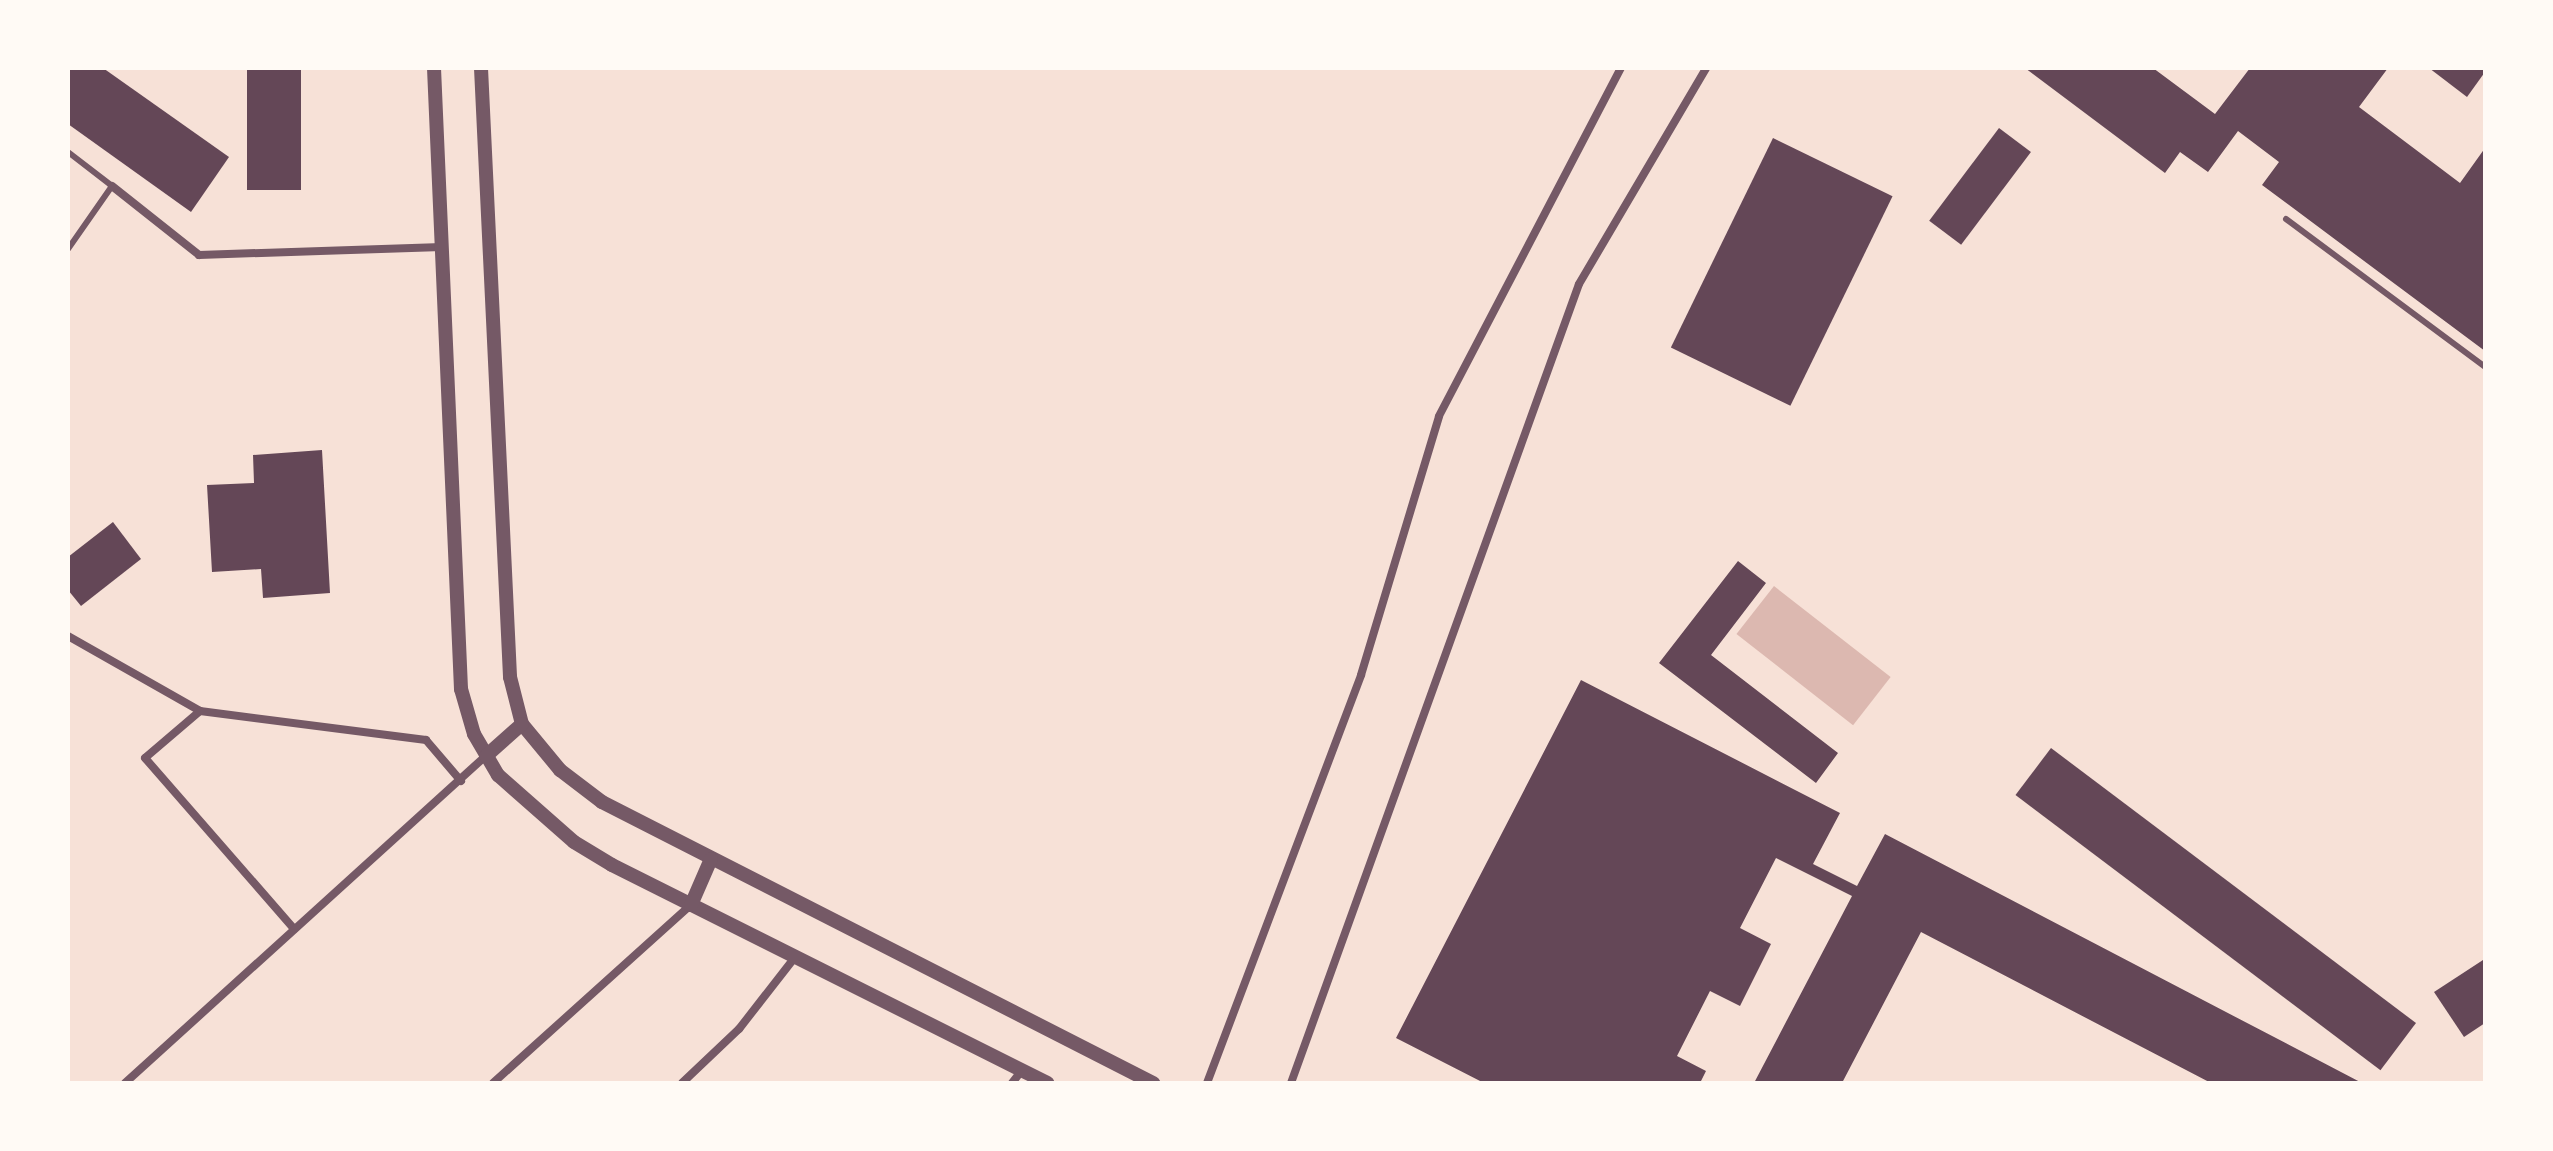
<!DOCTYPE html>
<html>
<head>
<meta charset="utf-8">
<style>
	body { margin:0 }
	#map { position:relative; width:2553px; height:1151px; overflow:hidden; background:#f7e1d7; font-family:Mulish,sans-serif }
	div>[style] { position:absolute }
	.water>* { inset:0; background:#dcb8b0; transform-origin:0 0 }
	.building>* { inset:0; background:#644757; transform-origin:0 0 }
	.service>* { height:6px; margin:-3px; padding:0 3px; transform-origin:3px; border-radius:3px; background:#755966 }
	.minor>* { height:8px; margin:-4px; padding:0 4px; transform-origin:4px; border-radius:4px; background:#755966 }
	.tertiary>* { height:14px; margin:-7px; padding:0 7px; transform-origin:7px; border-radius:7px; background:#755966 }
	span { translate:-50% -50%; white-space:nowrap; text-align:center; line-height:1.15; -webkit-text-stroke:6px #fffaf5; paint-order:stroke }
	.frame { position:absolute; inset:0; border:70px solid #fffaf5; pointer-events:none }
</style>
</head>
<body>
<div id="map">
	<div class="water">
		<div style="left:1774px;top:586px;width:148px;height:61px;rotate:38deg"></div>
	</div>
	<div class="building">
		<div style="clip-path:polygon(68px 68px,103px 68px,229px 157px,191px 212px,68px 124px)"></div>
		<div style="left:247px;top:68px;width:54px;height:122px"></div>
		<div style="clip-path:polygon(2025px 68px,2153px 68px,2215px 114px,2250px 68px,2388px 68px,2359px 107px,2460px 183px,2485px 148px,2485px 351px,2262px 185px,2279px 162px,2238px 131px,2208px 172px,2180px 152px,2165px 173px)"></div>
		<div style="clip-path:polygon(2429px 68px,2485px 68px,2485px 72px,2467px 97px)"></div>
		<div style="left:1999px;top:128px;width:40px;height:116px;rotate:37deg"></div>
		<div style="left:1773px;top:138px;width:133px;height:233px;rotate:26deg"></div>
		<div style="clip-path:polygon(322px 450px,330px 593px,263px 598px,261px 569px,212px 572px,207px 485px,254px 483px,253px 455px)"></div>
		<div style="clip-path:polygon(113px 522px,141px 559px,81px 606px,68px 590px,68px 557px)"></div>
		<div style="clip-path:polygon(1738px 561px,1766px 583px,1711px 655px,1838px 753px,1816px 783px,1659px 663px)"></div>
		<div style="clip-path:polygon(1581px 680px,1840px 813px,1813px 864px,1857px 886px,1885px 834px,2362px 1083px,2211px 1083px,1921px 932px,1842px 1083px,1754px 1083px,1852px 896px,1776px 858px,1740px 928px,1771px 944px,1740px 1006px,1710px 991px,1677px 1056px,1706px 1071px,1700px 1083px,1484px 1083px,1396px 1038px)"></div>
		<div style="left:2051px;top:748px;width:457px;height:59px;rotate:37deg"></div>
		<div style="clip-path:polygon(2483px 960px,2485px 1023px,2464px 1037px,2434px 992px)"></div>
	</div>
	<div class="service">
		<div style="left:68px;top:152px;width:56px;rotate:37.7deg"></div>
		<div style="left:112px;top:186px;width:77px;rotate:124.9deg"></div>
		<div style="left:2286px;top:219px;width:248px;rotate:36.6deg"></div>
	</div>
	<div class="minor">
		<div style="left:112px;top:186px;width:111px;rotate:38.4deg"></div>
		<div style="left:199px;top:255px;width:243px;rotate:-1.9deg"></div>
		<div style="left:68px;top:636px;width:152px;rotate:29.6deg"></div>
		<div style="left:200px;top:711px;width:228px;rotate:7.3deg"></div>
		<div style="left:426px;top:740px;width:54px;rotate:49.5deg"></div>
		<div style="left:200px;top:711px;width:72px;rotate:139.5deg"></div>
		<div style="left:145px;top:758px;width:227px;rotate:48.9deg"></div>
		<div style="left:125px;top:1083px;width:487px;rotate:-42.2deg"></div>
		<div style="left:493px;top:1083px;width:266px;rotate:-42deg"></div>
		<div style="left:682px;top:1083px;width:79px;rotate:-43.5deg"></div>
		<div style="left:739px;top:1029px;width:91px;rotate:-52.1deg"></div>
		<div style="left:1012px;top:1083px;width:16px;rotate:-52deg"></div>
		<div style="left:1207px;top:1083px;width:436px;rotate:-69.3deg"></div>
		<div style="left:1361px;top:675px;width:270px;rotate:-73.2deg"></div>
		<div style="left:1439px;top:416px;width:393px;rotate:-62.4deg"></div>
		<div style="left:1291px;top:1083px;width:849px;rotate:-70.18deg"></div>
		<div style="left:1579px;top:284px;width:251px;rotate:-59.5deg"></div>
	</div>
	<div class="tertiary">
		<div style="left:434px;top:68px;width:622px;rotate:87.51deg"></div>
		<div style="left:461px;top:689px;width:47px;rotate:73.9deg"></div>
		<div style="left:474px;top:734px;width:48px;rotate:59.7deg"></div>
		<div style="left:498px;top:775px;width:101px;rotate:41.4deg"></div>
		<div style="left:574px;top:842px;width:44px;rotate:31.2deg"></div>
		<div style="left:612px;top:865px;width:487px;rotate:26.6deg"></div>
		<div style="left:481px;top:68px;width:610px;rotate:87.27deg"></div>
		<div style="left:510px;top:677px;width:49px;rotate:75.7deg"></div>
		<div style="left:522px;top:724px;width:60px;rotate:50.4deg"></div>
		<div style="left:560px;top:770px;width:53px;rotate:37.3deg"></div>
		<div style="left:602px;top:802px;width:619px;rotate:27.02deg"></div>
		<div style="left:486px;top:756px;width:48px;rotate:-41.6deg"></div>
		<div style="left:691px;top:905px;width:50px;rotate:-66.5deg"></div>
	</div>
	<div class="frame"></div>
</div>
</body>
</html>
